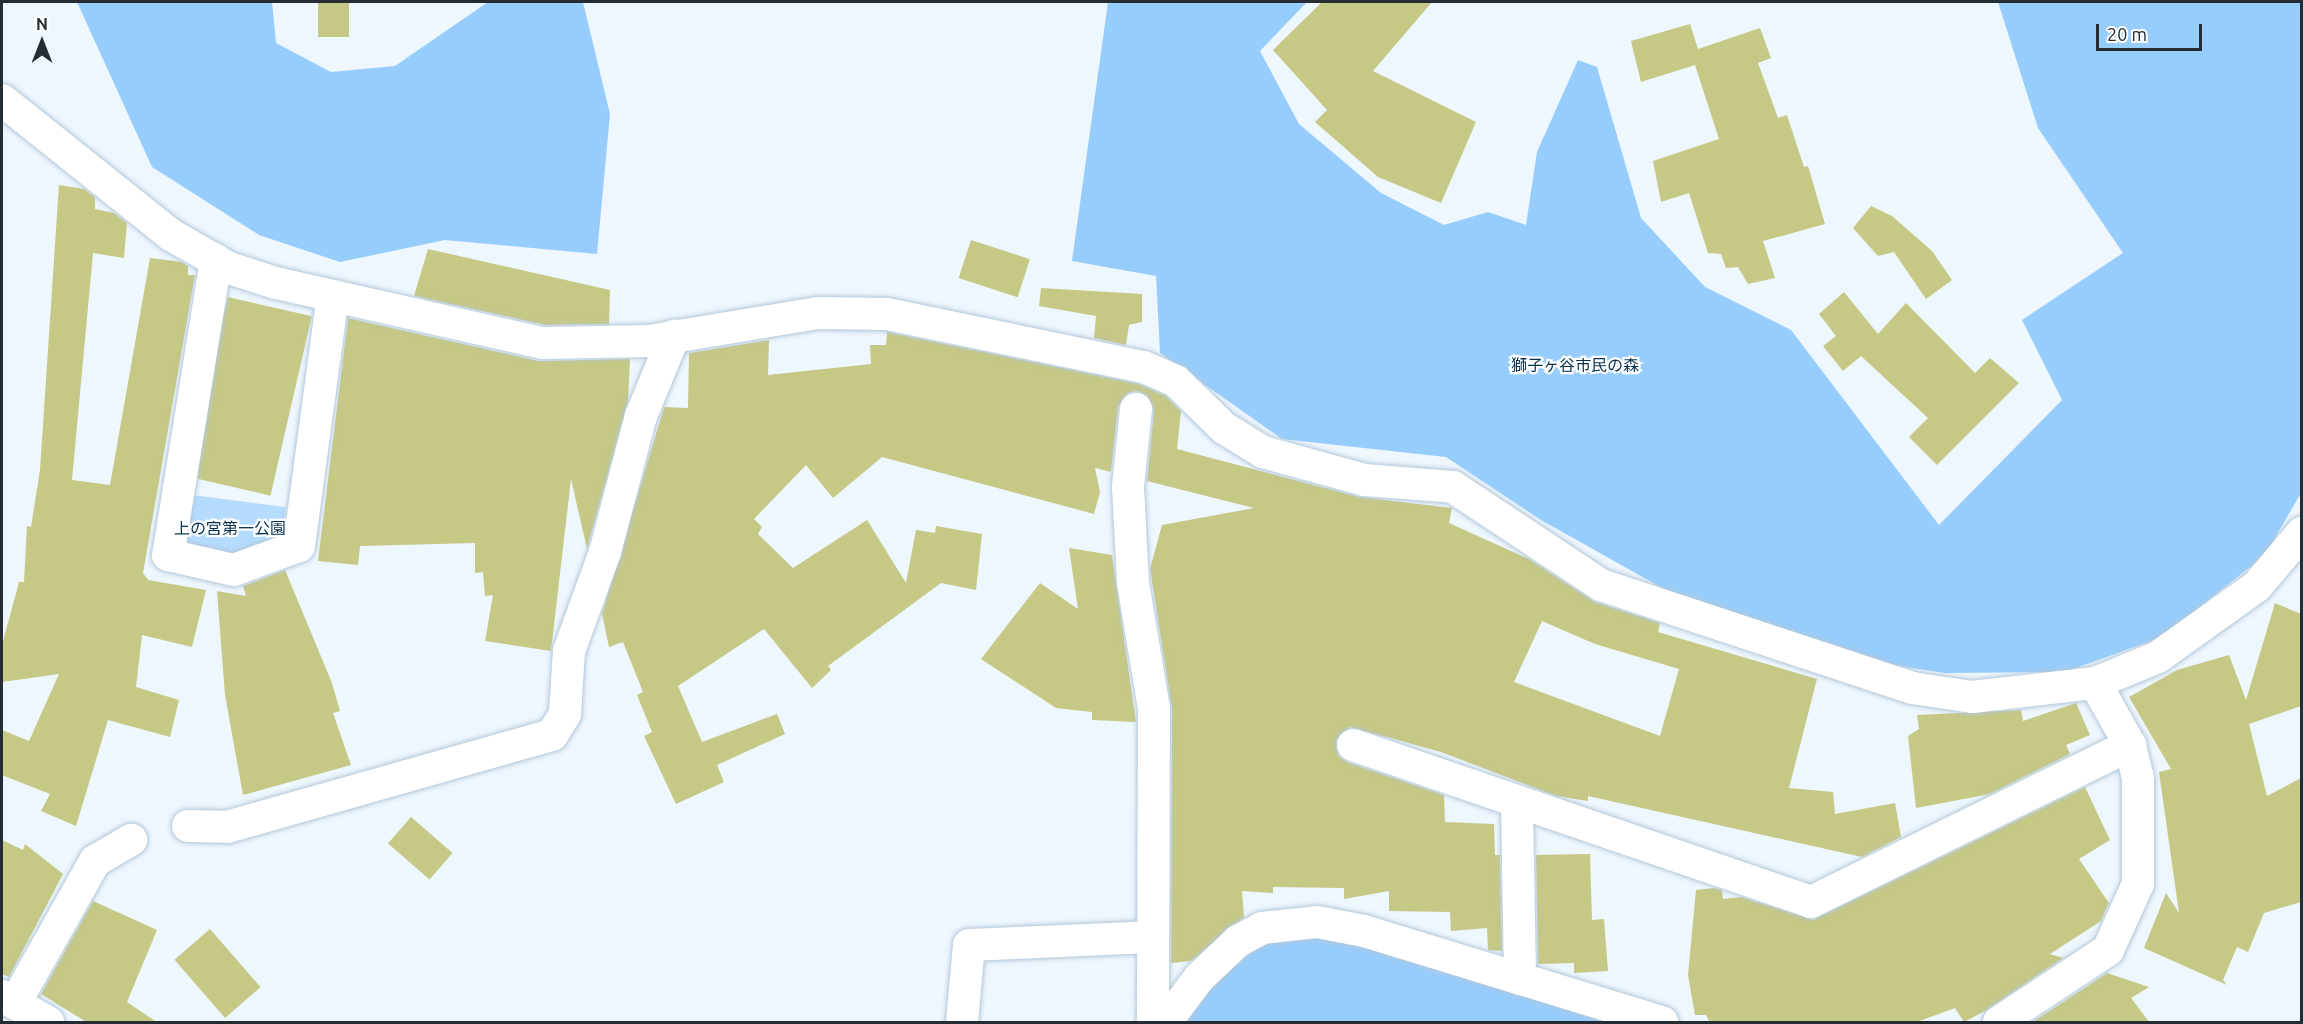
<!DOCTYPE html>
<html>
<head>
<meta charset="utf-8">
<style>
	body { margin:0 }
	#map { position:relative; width:2303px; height:1024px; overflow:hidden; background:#eef6fe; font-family:Ubuntu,"Noto Sans JP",sans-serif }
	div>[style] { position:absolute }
	.green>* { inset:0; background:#b5dcff }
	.forest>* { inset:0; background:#97cdfc }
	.building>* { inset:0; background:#c6c885; transform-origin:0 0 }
	.roads { filter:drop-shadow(0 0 2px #b3c7d8) drop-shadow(0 0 2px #b3c7d8) }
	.minor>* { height:32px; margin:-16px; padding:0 16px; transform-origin:16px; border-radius:16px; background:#fff }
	span { translate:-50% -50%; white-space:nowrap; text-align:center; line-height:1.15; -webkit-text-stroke:4.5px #fff; paint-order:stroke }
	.park-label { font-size:16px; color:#05304e }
	.frame { position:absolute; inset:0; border:3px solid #252c33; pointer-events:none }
	.north { position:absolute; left:12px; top:12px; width:60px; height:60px; -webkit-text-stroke:4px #fff; paint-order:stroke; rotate:0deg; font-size:16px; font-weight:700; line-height:24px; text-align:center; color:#252c33 }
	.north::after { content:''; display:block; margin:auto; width:21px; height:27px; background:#252c33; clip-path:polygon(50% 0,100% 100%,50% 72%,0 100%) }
	.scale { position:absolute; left:2096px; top:24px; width:106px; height:27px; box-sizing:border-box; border:3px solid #252c33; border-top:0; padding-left:8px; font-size:18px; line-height:21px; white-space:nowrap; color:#252c33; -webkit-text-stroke:4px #fff; paint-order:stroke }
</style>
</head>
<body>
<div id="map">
	<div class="green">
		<div style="clip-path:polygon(192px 495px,286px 507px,281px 536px,233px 557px,184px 543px)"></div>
	</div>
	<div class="forest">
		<div style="clip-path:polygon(77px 2px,272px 2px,276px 43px,331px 72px,395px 66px,488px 2px,583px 2px,610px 114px,597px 254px,445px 240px,340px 262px,259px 235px,152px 167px)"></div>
		<div style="clip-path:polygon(1108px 2px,1307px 2px,1260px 51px,1299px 124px,1381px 193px,1444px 225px,1488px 212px,1526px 225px,1537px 152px,1578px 60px,1597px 67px,1641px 218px,1705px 287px,1791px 330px,1939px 525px,2062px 400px,2022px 320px,2123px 253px,2038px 128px,1998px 2px,2301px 2px,2301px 493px,2265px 555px,2162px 637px,2065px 672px,1945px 673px,1865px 661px,1671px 593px,1541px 520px,1446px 457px,1282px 439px,1160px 353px,1156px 276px,1072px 261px)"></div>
		<div style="clip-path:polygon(1320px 935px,1390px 951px,1608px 1022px,1183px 1022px,1230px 967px,1264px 944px)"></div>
	</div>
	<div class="building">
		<div style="left:318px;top:2px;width:31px;height:35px"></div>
		<div style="clip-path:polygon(1322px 2px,1432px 2px,1373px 71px,1476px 122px,1441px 203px,1378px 177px,1315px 122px,1327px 110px,1273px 50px)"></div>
		<div style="clip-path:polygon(1690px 24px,1698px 49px,1760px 28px,1771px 58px,1758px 63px,1778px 118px,1787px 115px,1804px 167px,1808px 166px,1825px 224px,1763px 241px,1775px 278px,1748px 284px,1738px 267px,1726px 268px,1721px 254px,1708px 253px,1689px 193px,1661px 202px,1653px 161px,1719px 139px,1695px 65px,1641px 82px,1631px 41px)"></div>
		<div style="clip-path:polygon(59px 185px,84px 189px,95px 197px,95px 209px,114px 213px,127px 223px,124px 258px,93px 253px,72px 480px,110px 485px,150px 258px,182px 262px,188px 266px,188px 275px,195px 275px,143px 573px,148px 580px,206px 590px,192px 647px,142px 635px,136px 687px,179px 700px,170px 737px,108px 720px,76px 826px,41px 811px,50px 794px,2px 775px,2px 730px,29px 741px,59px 674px,2px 682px,2px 645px,19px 582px,24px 582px,27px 526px,31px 527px,40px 470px)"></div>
		<div style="clip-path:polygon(1871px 206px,1892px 216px,1932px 251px,1952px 280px,1926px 299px,1894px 252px,1878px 256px,1853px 228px)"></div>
		<div style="left:971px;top:240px;width:62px;height:40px;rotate:18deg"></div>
		<div style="clip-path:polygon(428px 249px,610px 290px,609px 324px,545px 325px,414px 296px)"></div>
		<div style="clip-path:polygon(1041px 288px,1142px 294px,1142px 322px,1129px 325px,1126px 345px,1094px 338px,1096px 316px,1039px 306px)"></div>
		<div style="clip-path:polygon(1844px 292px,1878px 334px,1906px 303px,1975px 373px,1990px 358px,2019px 383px,1937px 465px,1909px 437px,1928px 418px,1861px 356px,1843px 371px,1823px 346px,1836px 336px,1819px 314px)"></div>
		<div style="left:228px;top:297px;width:86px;height:184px;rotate:13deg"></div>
		<div style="clip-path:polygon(348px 318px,539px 361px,630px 359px,628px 401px,587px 549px,571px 479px,551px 651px,485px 641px,493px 595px,485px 596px,483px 572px,475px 573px,475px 543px,360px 546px,358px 565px,318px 561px)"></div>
		<div style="clip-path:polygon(evenodd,887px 332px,1139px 384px,1166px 396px,1181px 411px,1177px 449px,1360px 497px,1452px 508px,1449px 523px,1529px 559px,1595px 602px,1660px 623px,1658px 632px,1817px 679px,1789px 788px,1833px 792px,1835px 814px,1895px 803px,1901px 837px,1862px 857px,1588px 796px,1588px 801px,1556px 796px,1441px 752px,1350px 727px,1336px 740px,1339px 756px,1347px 762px,1444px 795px,1445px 822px,1494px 824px,1495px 855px,1500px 855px,1502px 951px,1488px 950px,1487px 928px,1451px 931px,1450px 912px,1389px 911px,1389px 891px,1344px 899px,1344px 888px,1273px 887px,1273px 893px,1242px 891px,1244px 917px,1191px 961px,1171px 963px,1172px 709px,1150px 569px,1162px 525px,1254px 508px,1147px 481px,1154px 410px,1147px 395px,1137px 391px,1128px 393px,1118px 407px,1111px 472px,1095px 468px,1100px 492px,1094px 514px,882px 457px,833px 498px,806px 465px,754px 519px,762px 527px,758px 534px,793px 568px,867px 520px,906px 583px,916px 530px,935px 533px,936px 526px,982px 534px,976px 590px,941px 583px,828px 666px,831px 670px,812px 688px,764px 629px,678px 686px,702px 742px,777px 714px,785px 734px,717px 765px,724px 782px,676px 804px,644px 736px,652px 732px,637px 695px,643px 692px,623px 642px,609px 647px,602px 614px,664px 407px,688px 408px,689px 353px,769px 340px,768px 375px,871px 364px,870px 345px,886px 345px,887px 332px,1542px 621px,1595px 644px,1679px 669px,1660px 736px,1514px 682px,1542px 621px)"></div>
		<div style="clip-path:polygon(1069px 548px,1112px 555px,1136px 722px,1092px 720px,1092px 712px,1056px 708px,981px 659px,1040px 583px,1078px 609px)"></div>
		<div style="clip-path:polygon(285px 570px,332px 683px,340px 711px,333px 713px,351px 765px,243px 795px,225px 695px,217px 591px,246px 596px,243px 586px)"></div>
		<div style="clip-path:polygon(2275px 603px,2301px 614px,2301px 706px,2249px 724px,2267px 796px,2301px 778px,2301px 902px,2264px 913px,2248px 952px,2237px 947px,2223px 980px,2227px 985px,2144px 948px,2166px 893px,2179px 913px,2159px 772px,2171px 769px,2129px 697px,2177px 670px,2229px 655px,2246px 700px)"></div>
		<div style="clip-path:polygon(2076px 703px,2090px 735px,2066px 745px,2070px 754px,1990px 794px,1916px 808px,1908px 736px,1919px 729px,1917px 715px,2021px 710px,2023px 721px)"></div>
		<div style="clip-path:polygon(2085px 787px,2110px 840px,2079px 859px,2109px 903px,2101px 921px,2050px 954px,2063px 958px,1985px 1011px,1964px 1022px,1955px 1008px,1914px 1023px,1710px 1023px,1706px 1015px,1695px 1015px,1688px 975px,1696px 890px,1714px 888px,1722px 890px,1723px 899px,1741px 897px,1813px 920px)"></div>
		<div style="left:411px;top:817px;width:55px;height:35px;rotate:41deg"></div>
		<div style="clip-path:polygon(2px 840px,23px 850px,25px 844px,63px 874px,9px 977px,2px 974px)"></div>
		<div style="clip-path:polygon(1590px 854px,1592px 920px,1604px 919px,1608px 971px,1574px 973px,1574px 963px,1538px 964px,1536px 855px)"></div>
		<div style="clip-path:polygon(93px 901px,157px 930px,127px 1002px,158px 1023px,88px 1023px,41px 994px)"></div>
		<div style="left:210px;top:929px;width:77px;height:47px;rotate:49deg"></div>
		<div style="clip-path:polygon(2107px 973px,2149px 987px,2131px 998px,2150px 1023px,2031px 1023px)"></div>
	</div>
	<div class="roads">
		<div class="minor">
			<div style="left:2px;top:100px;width:216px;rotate:38.6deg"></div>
			<div style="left:171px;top:235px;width:67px;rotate:29.6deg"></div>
			<div style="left:229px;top:268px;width:49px;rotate:17.7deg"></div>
			<div style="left:276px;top:283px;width:274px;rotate:12.7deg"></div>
			<div style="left:543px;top:343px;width:106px;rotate:-1.1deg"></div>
			<div style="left:649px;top:341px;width:171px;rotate:-9.4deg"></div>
			<div style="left:818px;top:313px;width:69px;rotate:0.8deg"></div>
			<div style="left:887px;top:314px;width:262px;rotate:11.7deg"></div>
			<div style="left:1144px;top:367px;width:35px;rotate:24deg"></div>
			<div style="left:1176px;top:381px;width:67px;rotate:44.4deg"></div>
			<div style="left:1224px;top:428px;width:46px;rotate:31.6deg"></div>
			<div style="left:1263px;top:452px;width:106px;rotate:15.4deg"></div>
			<div style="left:1365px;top:480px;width:88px;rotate:4.5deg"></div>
			<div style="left:1453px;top:487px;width:178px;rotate:33.5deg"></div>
			<div style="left:1601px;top:585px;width:328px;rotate:18.3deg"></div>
			<div style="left:1912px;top:688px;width:61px;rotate:8.5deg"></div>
			<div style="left:1972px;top:697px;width:124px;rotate:-6.5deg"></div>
			<div style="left:2095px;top:683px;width:68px;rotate:-22.4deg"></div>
			<div style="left:2158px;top:657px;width:122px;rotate:-35.6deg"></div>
			<div style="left:2257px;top:586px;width:70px;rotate:-49.7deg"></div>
			<div style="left:216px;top:260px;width:299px;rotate:99.2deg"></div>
			<div style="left:168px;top:555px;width:68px;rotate:12.8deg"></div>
			<div style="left:234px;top:570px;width:69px;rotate:-20.3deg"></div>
			<div style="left:299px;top:546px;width:252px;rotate:-82.3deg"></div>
			<div style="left:1136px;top:409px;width:78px;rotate:95.9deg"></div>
			<div style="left:1128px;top:487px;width:96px;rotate:87deg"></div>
			<div style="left:1133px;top:583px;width:128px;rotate:80.5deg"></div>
			<div style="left:1154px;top:709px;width:313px;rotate:90.2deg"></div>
			<div style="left:1353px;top:745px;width:484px;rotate:18.9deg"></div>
			<div style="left:1811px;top:902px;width:356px;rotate:-26.2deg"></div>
			<div style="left:1517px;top:805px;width:174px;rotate:89deg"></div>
			<div style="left:188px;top:826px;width:39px;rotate:1deg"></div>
			<div style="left:227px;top:827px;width:338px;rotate:-15.8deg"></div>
			<div style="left:552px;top:735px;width:25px;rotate:-58deg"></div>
			<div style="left:565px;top:714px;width:63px;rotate:-86.4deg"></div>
			<div style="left:569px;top:651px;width:105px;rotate:-70deg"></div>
			<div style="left:605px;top:552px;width:141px;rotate:-75.2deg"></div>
			<div style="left:641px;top:416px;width:87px;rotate:-67.6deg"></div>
			<div style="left:2px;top:996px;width:53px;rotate:29.5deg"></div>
			<div style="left:15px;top:1003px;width:163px;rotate:-60.6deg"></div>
			<div style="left:95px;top:861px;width:42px;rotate:-30.3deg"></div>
			<div style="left:962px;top:1022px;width:77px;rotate:-84.8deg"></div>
			<div style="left:969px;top:945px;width:182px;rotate:-2.5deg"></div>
			<div style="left:1166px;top:1022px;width:55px;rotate:-53.1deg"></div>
			<div style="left:1199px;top:978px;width:54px;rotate:-43.5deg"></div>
			<div style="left:1238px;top:941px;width:27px;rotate:-28deg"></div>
			<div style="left:1262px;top:928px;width:55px;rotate:-6.2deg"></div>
			<div style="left:1317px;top:922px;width:48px;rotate:10.8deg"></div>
			<div style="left:1364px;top:931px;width:312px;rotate:17deg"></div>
			<div style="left:1999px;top:1022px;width:131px;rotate:-33.4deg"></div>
			<div style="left:2108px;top:950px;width:72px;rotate:-65.6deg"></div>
			<div style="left:2138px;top:884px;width:106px;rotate:-90deg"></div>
			<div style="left:2138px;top:778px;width:34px;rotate:-104deg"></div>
			<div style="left:2130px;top:745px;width:71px;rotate:-119.4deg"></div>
		</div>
	</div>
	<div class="park-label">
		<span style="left:1575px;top:365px">獅子ヶ谷市民の森</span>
		<span style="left:230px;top:528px">上の宮第一公園</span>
	</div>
	<div class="frame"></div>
	<div class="north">N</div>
	<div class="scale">20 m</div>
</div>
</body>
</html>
